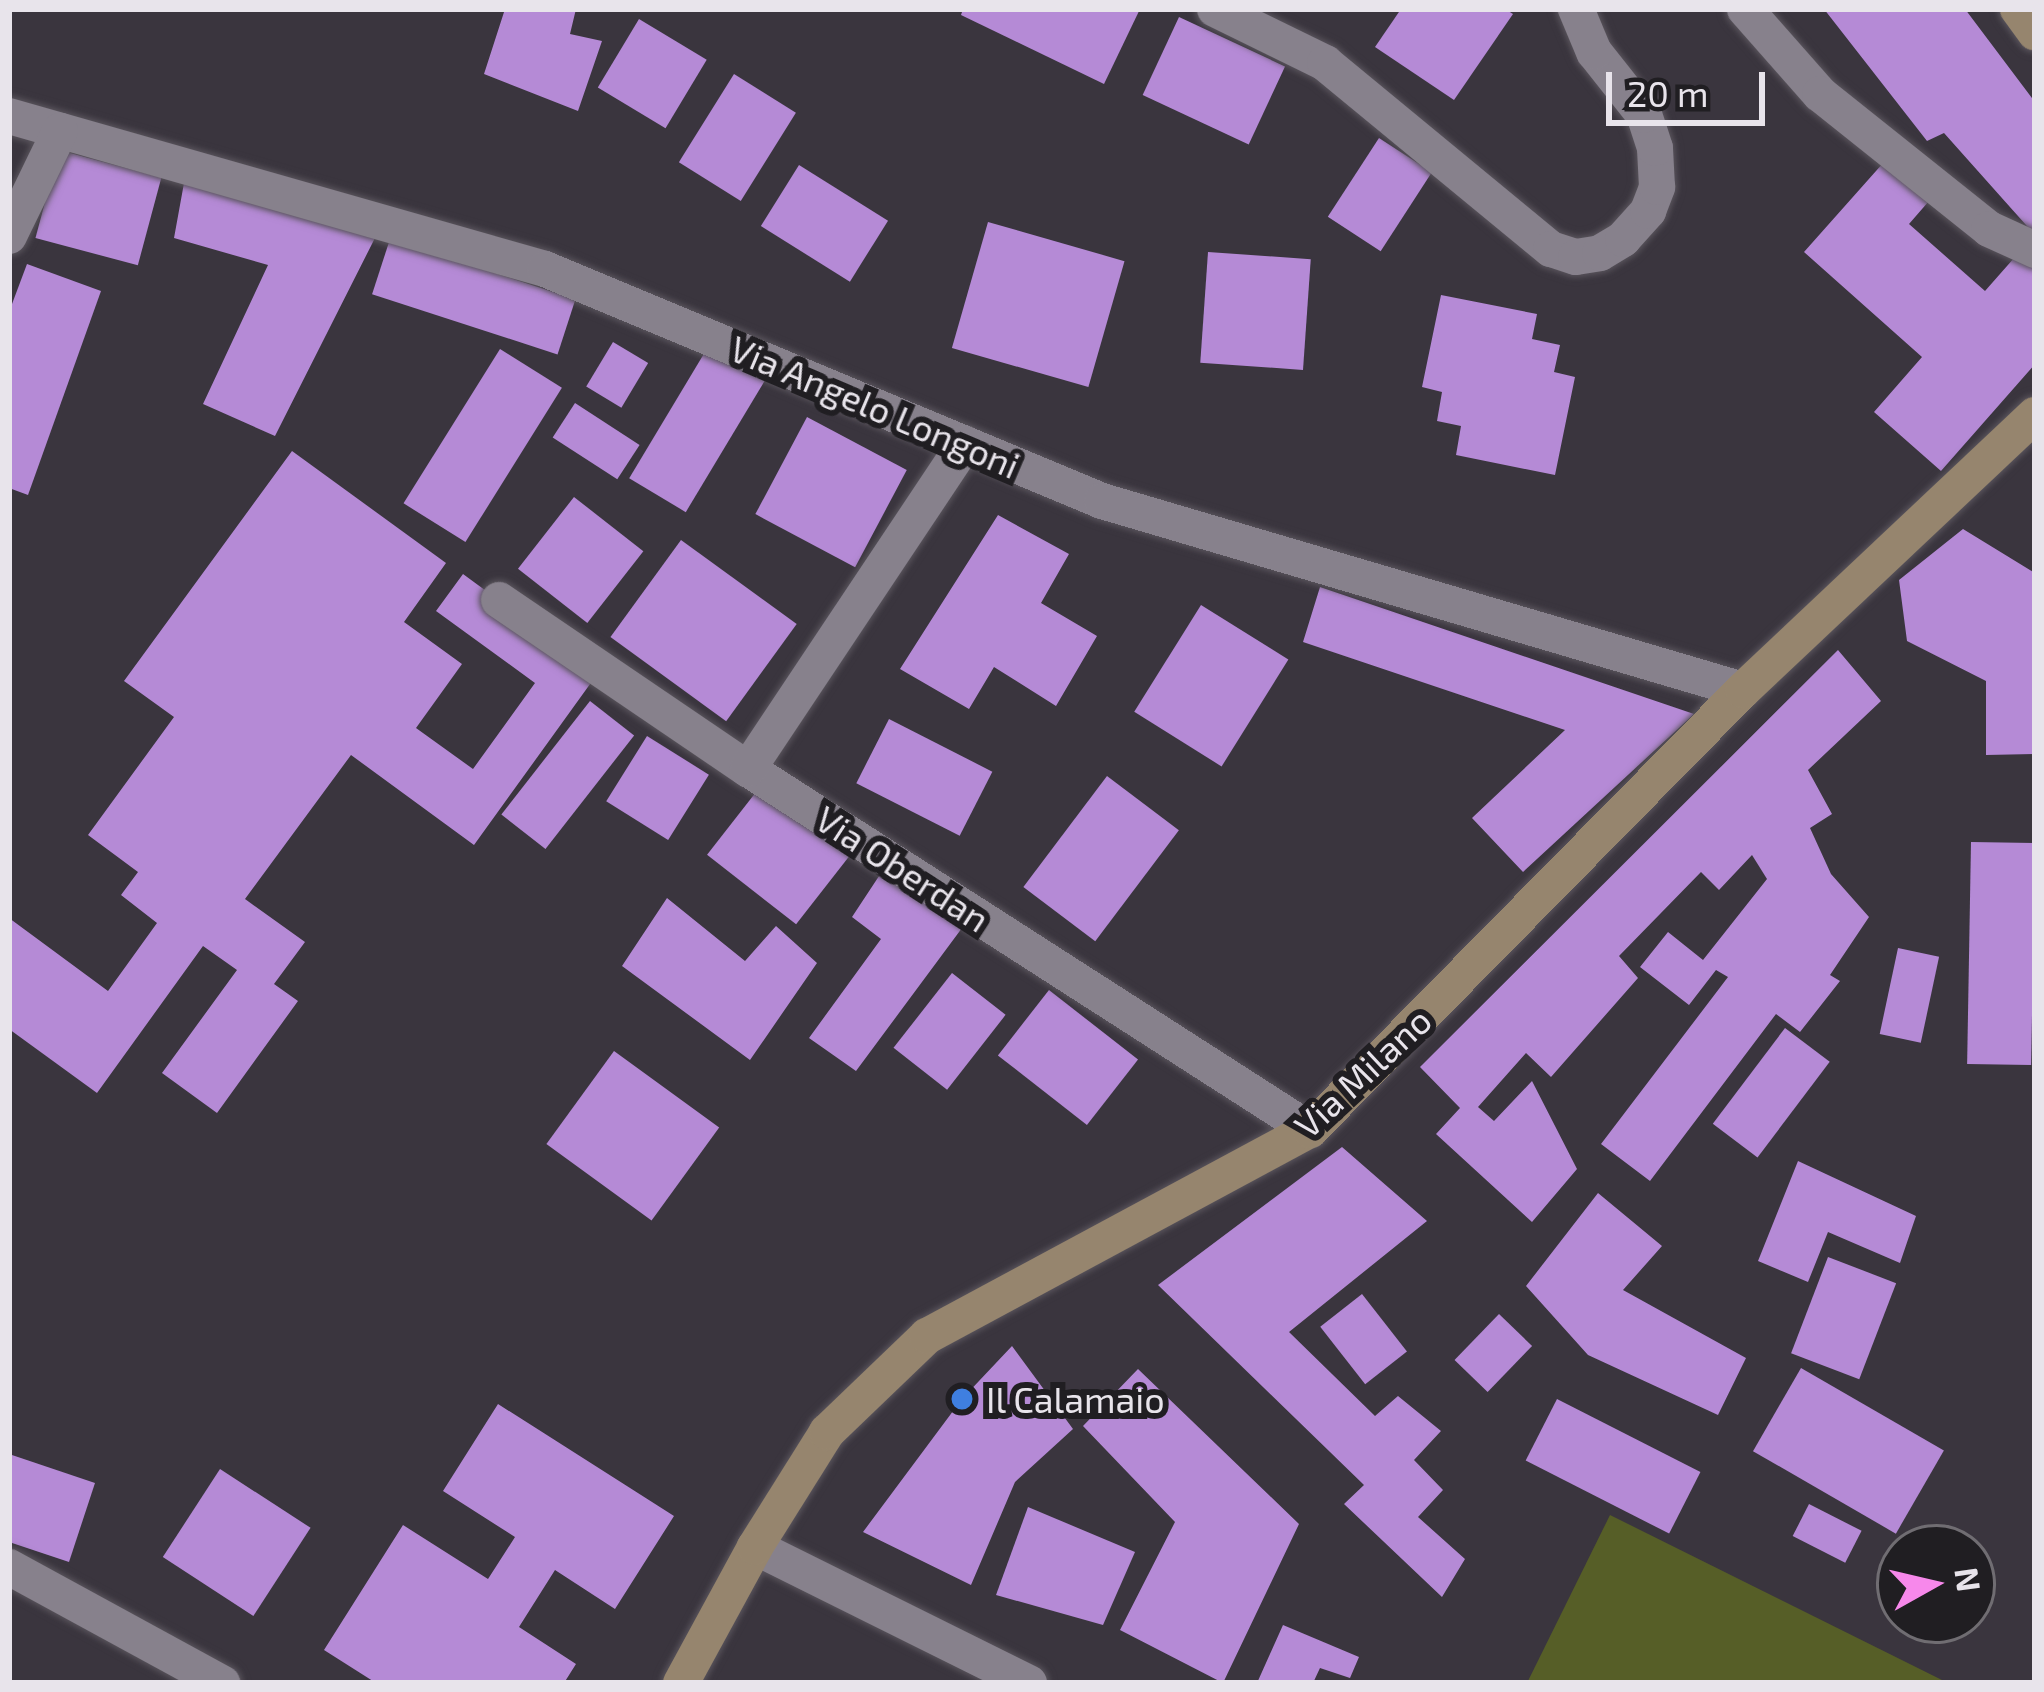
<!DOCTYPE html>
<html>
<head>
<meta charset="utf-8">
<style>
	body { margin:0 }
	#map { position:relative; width:2044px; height:1692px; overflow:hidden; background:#3a353e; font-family:"Exo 2",sans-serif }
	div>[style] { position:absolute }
	.green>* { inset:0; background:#565e27 }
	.building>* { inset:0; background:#b58ad6; transform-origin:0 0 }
	.roads { filter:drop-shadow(0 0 3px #59545c) drop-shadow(0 0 3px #59545c) }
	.minor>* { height:36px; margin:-18px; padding:0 18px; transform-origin:18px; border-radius:18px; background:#87818c }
	.tertiary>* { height:36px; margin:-18px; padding:0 18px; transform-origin:18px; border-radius:18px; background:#87818c }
	.secondary>* { height:36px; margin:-18px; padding:0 18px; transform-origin:18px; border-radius:18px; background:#96856e }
	.dots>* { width:33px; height:33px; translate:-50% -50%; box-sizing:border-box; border:6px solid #201e22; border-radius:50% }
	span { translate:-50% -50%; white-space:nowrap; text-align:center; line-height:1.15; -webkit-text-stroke:12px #201e22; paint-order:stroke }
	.street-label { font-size:36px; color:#e8e4eb }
	.poi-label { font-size:36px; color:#e8e4eb }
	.left { translate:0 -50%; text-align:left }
	.frame { position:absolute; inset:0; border:12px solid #e8e4eb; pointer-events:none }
	.north { position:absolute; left:1876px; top:1524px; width:120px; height:120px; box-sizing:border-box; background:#201e22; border:3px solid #706d72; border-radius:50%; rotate:82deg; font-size:33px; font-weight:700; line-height:48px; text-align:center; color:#e8e4eb }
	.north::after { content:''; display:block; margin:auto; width:42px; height:54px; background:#f788eb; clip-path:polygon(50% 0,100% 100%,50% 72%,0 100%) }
	.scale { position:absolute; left:1606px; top:72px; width:159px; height:54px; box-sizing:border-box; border:6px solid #e8e4eb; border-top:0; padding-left:15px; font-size:36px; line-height:42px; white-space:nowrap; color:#e8e4eb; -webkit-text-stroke:9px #201e22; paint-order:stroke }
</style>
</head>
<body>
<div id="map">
	<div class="green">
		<div style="clip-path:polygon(1610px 1515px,1948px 1683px,1527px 1683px)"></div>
	</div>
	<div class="building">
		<div style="clip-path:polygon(505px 9px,576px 9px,570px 34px,602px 41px,578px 111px,484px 74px)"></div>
		<div style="clip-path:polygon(963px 9px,1140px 9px,1104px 84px,961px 15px)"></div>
		<div style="clip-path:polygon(1401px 9px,1505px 9px,1513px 14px,1454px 100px,1375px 47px)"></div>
		<div style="clip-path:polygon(1824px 9px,1965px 9px,2035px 102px,2035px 235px,1944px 133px,1927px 141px)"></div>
		<div style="left:1179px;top:17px;width:117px;height:86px;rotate:25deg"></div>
		<div style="left:639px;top:19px;width:79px;height:80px;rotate:31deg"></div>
		<div style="left:734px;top:74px;width:73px;height:104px;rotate:32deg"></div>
		<div style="left:1379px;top:138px;width:63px;height:94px;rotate:33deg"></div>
		<div style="left:59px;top:150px;width:106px;height:91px;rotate:15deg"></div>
		<div style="clip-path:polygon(1884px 162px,1929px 201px,1909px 224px,1985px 291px,2022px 249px,2035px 260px,2035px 364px,1941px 471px,1874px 412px,1922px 357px,1804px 252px)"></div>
		<div style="left:799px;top:165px;width:105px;height:72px;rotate:32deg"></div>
		<div style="clip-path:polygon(184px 183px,377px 234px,275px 436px,203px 404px,268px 265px,174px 238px)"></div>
		<div style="left:988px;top:222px;width:142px;height:131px;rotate:16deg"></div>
		<div style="left:390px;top:239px;width:195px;height:58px;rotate:18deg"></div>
		<div style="left:1208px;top:252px;width:103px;height:111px;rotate:4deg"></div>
		<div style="clip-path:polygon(27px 264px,101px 291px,28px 495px,9px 488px,9px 312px)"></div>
		<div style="clip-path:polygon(1441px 295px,1537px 314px,1532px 339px,1560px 345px,1554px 372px,1575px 377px,1555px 475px,1456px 455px,1461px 426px,1437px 421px,1442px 392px,1422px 387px)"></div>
		<div style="left:613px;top:342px;width:41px;height:52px;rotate:31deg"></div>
		<div style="left:708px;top:347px;width:66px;height:153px;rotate:31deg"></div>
		<div style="left:500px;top:349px;width:73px;height:182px;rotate:32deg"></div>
		<div style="left:575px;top:403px;width:77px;height:41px;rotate:33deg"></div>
		<div style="left:807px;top:417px;width:113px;height:110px;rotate:28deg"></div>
		<div style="clip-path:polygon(292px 451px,446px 563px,404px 622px,462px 664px,416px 728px,473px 769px,535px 683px,436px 611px,463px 574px,598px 673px,474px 845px,351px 755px,245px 899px,305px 942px,274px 984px,298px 1001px,217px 1113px,162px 1073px,237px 970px,203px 946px,97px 1093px,9px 1029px,9px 918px,108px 991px,157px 923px,121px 895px,138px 872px,88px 835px,174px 717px,124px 681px)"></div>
		<div style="left:574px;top:497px;width:88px;height:91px;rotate:38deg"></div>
		<div style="clip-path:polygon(998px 515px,1069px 554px,1041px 603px,1097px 636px,1056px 706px,994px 667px,969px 709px,900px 669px)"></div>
		<div style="clip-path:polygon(1963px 529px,2035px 573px,2035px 754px,1986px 755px,1986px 681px,1907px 641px,1899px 580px)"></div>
		<div style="left:681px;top:540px;width:143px;height:120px;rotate:36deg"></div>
		<div style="clip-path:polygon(1320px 587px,1694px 714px,1523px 872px,1472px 818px,1565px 730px,1303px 642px)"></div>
		<div style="left:1201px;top:605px;width:103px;height:126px;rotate:32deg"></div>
		<div style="clip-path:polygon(1838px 650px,1881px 701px,1808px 770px,1832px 814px,1810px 828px,1831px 874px,1869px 917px,1830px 975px,1840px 981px,1800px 1032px,1776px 1014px,1650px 1181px,1601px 1144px,1728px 977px,1716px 970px,1689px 1005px,1640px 967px,1668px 932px,1703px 960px,1767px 879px,1752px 855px,1719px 890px,1701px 872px,1619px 956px,1638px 978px,1551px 1077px,1526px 1053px,1478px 1107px,1494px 1121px,1532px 1081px,1577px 1169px,1532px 1222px,1436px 1134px,1460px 1108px,1420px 1067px)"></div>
		<div style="left:590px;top:701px;width:56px;height:144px;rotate:38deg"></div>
		<div style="left:889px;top:719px;width:116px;height:72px;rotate:27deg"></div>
		<div style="left:647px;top:736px;width:73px;height:77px;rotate:32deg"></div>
		<div style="left:1107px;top:776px;width:90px;height:139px;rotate:37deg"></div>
		<div style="left:760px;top:787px;width:113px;height:86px;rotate:38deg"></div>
		<div style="left:1971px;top:842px;width:64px;height:222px;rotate:1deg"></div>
		<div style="clip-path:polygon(883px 870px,962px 928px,856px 1071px,809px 1038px,881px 939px,852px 917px)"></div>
		<div style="clip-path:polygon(667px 898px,745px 961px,776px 926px,817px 963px,750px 1060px,622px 966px)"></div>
		<div style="left:1898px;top:948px;width:42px;height:88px;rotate:12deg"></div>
		<div style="left:952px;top:973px;width:68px;height:95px;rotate:38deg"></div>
		<div style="left:1049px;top:990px;width:113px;height:83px;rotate:38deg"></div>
		<div style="left:1785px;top:1028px;width:56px;height:120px;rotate:37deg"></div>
		<div style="left:614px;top:1051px;width:130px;height:115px;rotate:36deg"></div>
		<div style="clip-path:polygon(1342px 1147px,1427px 1221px,1289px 1332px,1375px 1416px,1398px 1396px,1441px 1431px,1414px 1460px,1443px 1490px,1418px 1517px,1465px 1559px,1442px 1597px,1344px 1504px,1364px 1485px,1158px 1285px)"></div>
		<div style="clip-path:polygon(1798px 1161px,1916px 1216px,1900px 1263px,1828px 1232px,1808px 1282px,1758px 1261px)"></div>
		<div style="clip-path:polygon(1598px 1193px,1662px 1246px,1623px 1290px,1746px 1358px,1718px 1415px,1588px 1355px,1526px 1286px)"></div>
		<div style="left:1828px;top:1257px;width:73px;height:103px;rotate:21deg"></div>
		<div style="left:1362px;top:1294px;width:73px;height:53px;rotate:52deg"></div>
		<div style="left:1499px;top:1314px;width:46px;height:64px;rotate:44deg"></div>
		<div style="clip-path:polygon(1012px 1346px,1073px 1429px,1015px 1482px,971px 1585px,863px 1532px,962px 1399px)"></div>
		<div style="left:1801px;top:1368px;width:165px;height:96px;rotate:30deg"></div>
		<div style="clip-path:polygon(1138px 1369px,1299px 1524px,1223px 1683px,1120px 1630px,1175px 1522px,1083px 1426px)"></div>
		<div style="left:1557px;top:1399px;width:161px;height:69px;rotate:27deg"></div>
		<div style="clip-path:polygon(498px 1404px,674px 1516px,615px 1609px,555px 1570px,519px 1627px,576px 1664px,564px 1683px,376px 1683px,324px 1650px,403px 1525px,488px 1579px,515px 1537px,443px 1491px)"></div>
		<div style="clip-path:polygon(9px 1454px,95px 1483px,69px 1562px,9px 1542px)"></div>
		<div style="left:220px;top:1469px;width:108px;height:105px;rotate:33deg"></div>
		<div style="left:1809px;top:1504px;width:59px;height:36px;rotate:27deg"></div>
		<div style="clip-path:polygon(1028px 1507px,1135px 1552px,1103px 1625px,996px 1595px)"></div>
		<div style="clip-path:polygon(1283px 1625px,1359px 1657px,1350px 1678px,1320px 1668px,1313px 1683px,1257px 1683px)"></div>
	</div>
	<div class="roads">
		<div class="minor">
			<div style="left:1215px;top:9px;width:123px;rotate:26.1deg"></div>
			<div style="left:1325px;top:63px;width:293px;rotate:39.5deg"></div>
			<div style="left:1551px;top:249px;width:26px;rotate:18deg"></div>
			<div style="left:1576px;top:257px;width:24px;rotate:-9deg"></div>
			<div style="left:1600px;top:253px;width:27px;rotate:-31deg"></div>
			<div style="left:1623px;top:239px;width:38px;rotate:-48deg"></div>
			<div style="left:1648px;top:211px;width:26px;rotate:-69deg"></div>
			<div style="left:1657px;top:187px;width:39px;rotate:-93deg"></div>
			<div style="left:1655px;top:148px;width:35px;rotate:-108deg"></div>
			<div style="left:1644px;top:115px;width:80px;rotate:-128.4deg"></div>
			<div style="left:1594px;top:52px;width:47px;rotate:-112.7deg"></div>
			<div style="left:1745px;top:9px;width:113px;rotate:48.6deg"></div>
			<div style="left:1820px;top:94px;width:216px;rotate:38.6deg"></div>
			<div style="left:1989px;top:229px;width:51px;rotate:24.5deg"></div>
			<div style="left:9px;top:116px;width:557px;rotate:15.93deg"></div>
			<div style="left:545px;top:269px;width:603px;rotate:22.61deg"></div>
			<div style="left:1102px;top:501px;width:668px;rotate:16.43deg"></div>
			<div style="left:9px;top:236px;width:117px;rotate:-64.1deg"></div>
			<div style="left:499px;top:600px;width:301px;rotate:34.2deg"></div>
			<div style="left:748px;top:769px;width:668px;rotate:32.71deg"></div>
			<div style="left:748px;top:769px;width:391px;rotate:-56.3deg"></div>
			<div style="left:755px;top:1547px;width:306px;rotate:26.4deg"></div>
		</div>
		<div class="tertiary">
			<div style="left:9px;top:1567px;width:243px;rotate:28.6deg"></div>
		</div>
		<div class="secondary">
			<div style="left:2018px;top:9px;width:29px;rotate:54deg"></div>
			<div style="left:681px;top:1683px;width:155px;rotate:-61.4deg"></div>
			<div style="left:755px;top:1547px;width:136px;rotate:-57.9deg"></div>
			<div style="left:827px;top:1432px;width:139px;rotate:-43.8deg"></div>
			<div style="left:927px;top:1336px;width:435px;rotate:-28.3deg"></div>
			<div style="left:1310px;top:1130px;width:617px;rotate:-45.46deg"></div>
			<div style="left:1743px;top:690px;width:401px;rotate:-43.3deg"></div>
		</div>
	</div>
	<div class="dots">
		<div style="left:962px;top:1399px;background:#3f7fe0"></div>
	</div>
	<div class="street-label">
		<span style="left:875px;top:406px;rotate:23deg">Via Angelo Longoni</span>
		<span style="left:903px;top:868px;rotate:33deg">Via Oberdan</span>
		<span style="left:1362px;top:1072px;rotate:-43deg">Via Milano</span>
	</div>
	<div class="poi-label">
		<span class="left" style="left:986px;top:1399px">Il Calamaio</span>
	</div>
	<div class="frame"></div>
	<div class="north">N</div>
	<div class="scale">20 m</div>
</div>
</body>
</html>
